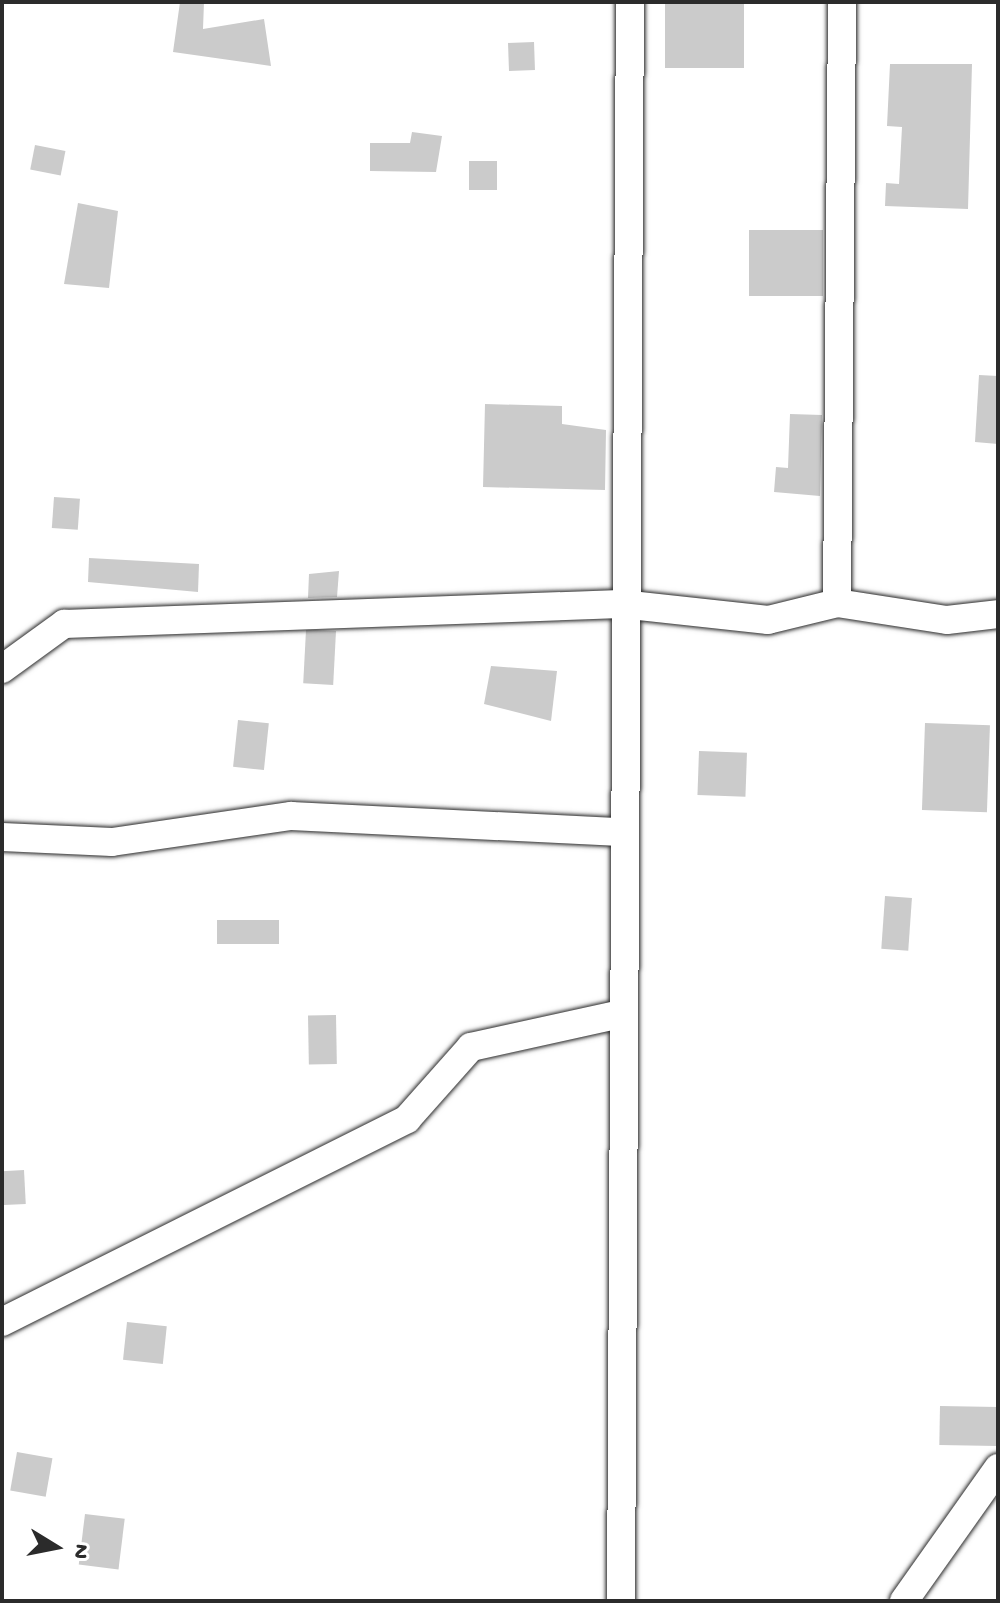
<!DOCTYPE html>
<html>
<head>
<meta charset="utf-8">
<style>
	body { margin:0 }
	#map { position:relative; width:1000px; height:1603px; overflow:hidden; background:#fff; font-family:"Gochi Hand",sans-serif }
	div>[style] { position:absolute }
	.building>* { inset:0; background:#cbcbcb; transform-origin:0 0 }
	.roads { filter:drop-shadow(0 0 2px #2b2b2b) drop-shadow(0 0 2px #2b2b2b) }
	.minor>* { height:28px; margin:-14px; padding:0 14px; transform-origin:14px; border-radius:14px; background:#fff }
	span { translate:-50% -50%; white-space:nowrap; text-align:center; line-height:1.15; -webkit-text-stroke:6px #fff; paint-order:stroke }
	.frame { position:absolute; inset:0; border:4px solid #2b2b2b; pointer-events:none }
	.north { position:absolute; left:16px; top:1507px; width:80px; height:80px; -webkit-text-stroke:6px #fff; paint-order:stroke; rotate:100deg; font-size:22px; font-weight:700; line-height:32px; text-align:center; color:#2b2b2b }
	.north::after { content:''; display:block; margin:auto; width:28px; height:36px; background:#2b2b2b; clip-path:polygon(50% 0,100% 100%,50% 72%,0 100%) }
</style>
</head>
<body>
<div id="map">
	<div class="building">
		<div style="clip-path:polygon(180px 2px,204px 2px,203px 29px,264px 19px,271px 66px,173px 52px)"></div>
		<div style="left:665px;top:2px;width:79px;height:66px"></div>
		<div style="left:534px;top:42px;width:28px;height:26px;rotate:88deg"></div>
		<div style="clip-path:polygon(890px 64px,972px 64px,968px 209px,885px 206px,886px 183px,899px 184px,902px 127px,887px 126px)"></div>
		<div style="clip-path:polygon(412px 132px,442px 136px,436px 172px,370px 171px,370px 143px,410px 143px)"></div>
		<div style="left:35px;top:145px;width:31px;height:25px;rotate:11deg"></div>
		<div style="left:469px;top:161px;width:28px;height:29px"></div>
		<div style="clip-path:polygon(78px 203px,118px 211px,109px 288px,64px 284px)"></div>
		<div style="left:823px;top:230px;width:66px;height:74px;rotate:90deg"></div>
		<div style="clip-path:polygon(979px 375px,998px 376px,998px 444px,975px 442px)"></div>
		<div style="clip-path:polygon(485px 404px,562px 406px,562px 424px,606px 430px,605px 490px,483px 487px)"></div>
		<div style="clip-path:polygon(790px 414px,822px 415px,820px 496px,774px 492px,776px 467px,788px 468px)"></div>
		<div style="left:54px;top:497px;width:26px;height:31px;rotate:4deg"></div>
		<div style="clip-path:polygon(89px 558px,199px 564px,198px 592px,88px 582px)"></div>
		<div style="clip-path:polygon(339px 571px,337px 597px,308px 598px,309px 574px)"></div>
		<div style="left:336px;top:631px;width:54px;height:30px;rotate:93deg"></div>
		<div style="clip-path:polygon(491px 666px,557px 671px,551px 721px,484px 704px)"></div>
		<div style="left:238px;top:720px;width:31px;height:47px;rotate:6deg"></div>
		<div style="left:925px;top:723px;width:65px;height:87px;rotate:2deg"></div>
		<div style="left:699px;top:751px;width:48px;height:44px;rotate:2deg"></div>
		<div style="left:885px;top:896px;width:27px;height:53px;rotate:4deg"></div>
		<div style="left:217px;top:920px;width:62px;height:24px"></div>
		<div style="left:336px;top:1015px;width:49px;height:28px;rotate:89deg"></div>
		<div style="left:24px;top:1170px;width:34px;height:22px;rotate:87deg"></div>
		<div style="left:127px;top:1322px;width:40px;height:38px;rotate:6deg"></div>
		<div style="left:940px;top:1406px;width:58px;height:39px;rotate:1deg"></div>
		<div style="left:17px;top:1452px;width:36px;height:39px;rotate:10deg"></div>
		<div style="left:85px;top:1514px;width:40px;height:51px;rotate:7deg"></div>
	</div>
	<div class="roads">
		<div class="minor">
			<div style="left:837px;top:603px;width:601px;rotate:-89.52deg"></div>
			<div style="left:2px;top:669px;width:77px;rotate:-36deg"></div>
			<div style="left:64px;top:624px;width:557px;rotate:-2.06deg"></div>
			<div style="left:621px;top:604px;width:148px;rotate:6.2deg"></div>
			<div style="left:768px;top:620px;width:71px;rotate:-13.8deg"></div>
			<div style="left:837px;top:603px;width:111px;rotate:8.8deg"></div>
			<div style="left:947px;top:620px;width:51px;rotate:-6.7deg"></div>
			<div style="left:2px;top:837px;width:110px;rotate:2.6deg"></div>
			<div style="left:112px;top:842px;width:181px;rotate:-8.3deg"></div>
			<div style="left:291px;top:816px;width:330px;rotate:2.8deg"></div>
			<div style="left:2px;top:1322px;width:453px;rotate:-26.6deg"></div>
			<div style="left:407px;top:1119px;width:96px;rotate:-48.4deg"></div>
			<div style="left:471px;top:1047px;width:154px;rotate:-12.4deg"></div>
			<div style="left:621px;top:1601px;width:1599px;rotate:-89.68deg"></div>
			<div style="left:904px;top:1601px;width:163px;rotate:-54.7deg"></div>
		</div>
	</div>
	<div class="frame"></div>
	<div class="north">N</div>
</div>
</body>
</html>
